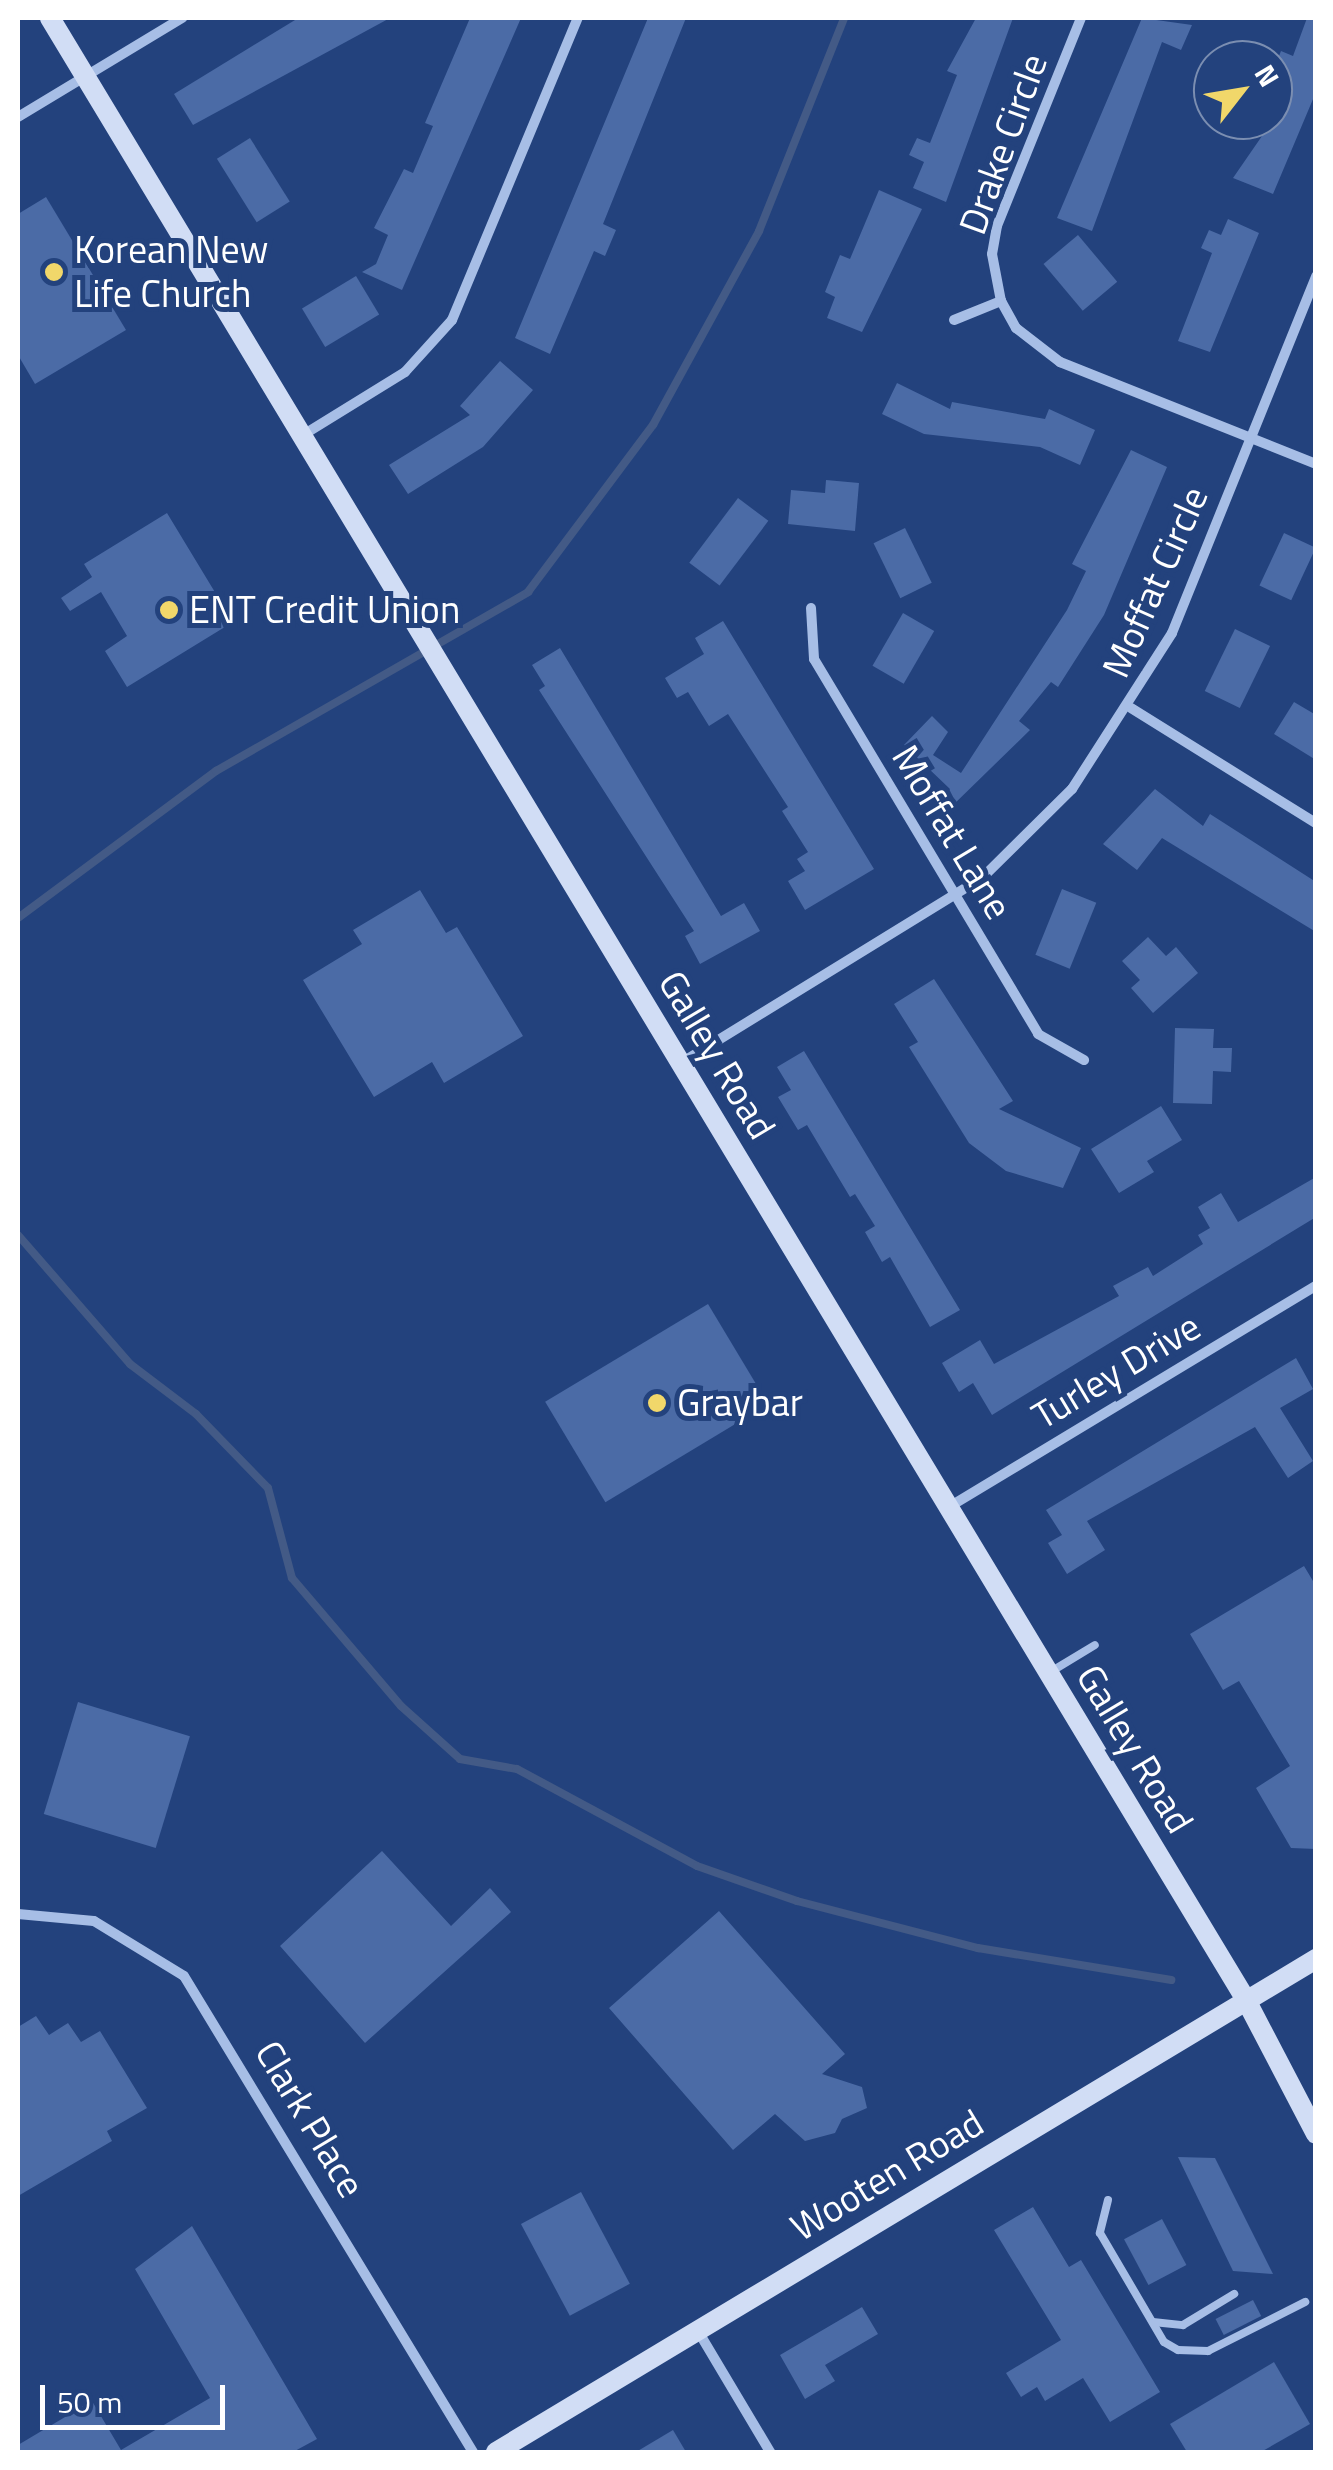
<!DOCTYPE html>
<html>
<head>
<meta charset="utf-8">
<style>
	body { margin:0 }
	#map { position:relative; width:1333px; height:2470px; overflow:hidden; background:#23427d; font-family:"Titillium Web",sans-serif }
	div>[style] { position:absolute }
	.stream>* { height:8px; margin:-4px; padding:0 4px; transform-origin:4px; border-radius:4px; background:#435a86 }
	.building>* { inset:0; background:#4b6ba6; transform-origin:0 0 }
	.lane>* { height:8px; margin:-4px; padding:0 4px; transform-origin:4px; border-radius:4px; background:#a7bee6 }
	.street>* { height:10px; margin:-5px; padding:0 5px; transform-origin:5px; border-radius:5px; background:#a7bee6 }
	.secondary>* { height:20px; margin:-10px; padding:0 10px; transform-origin:10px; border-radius:10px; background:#d1ddf5 }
	.dots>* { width:28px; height:28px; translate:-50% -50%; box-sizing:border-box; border:5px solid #23427d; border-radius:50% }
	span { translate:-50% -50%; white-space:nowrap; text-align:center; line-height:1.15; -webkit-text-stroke:10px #23427d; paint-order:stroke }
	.street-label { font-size:38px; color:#fff }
	.poi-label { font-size:38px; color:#fff }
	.left { translate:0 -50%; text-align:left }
	.frame { position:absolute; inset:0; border:20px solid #fff; pointer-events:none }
	.north { position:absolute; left:1193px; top:40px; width:100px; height:100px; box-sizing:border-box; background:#23427d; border:2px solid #7b8eb1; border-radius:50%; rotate:59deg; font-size:28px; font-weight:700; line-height:40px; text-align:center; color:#fff }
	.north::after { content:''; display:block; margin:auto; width:35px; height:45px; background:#f1d76a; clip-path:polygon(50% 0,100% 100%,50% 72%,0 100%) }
	.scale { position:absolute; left:40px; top:2385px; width:185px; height:45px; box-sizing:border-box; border:5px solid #fff; border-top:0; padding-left:12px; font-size:30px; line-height:35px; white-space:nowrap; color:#fff; -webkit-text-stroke:8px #23427d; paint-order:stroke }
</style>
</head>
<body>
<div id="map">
	<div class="stream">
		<div style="left:18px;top:918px;width:247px;rotate:-36.6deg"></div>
		<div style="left:216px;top:771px;width:360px;rotate:-29.8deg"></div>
		<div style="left:528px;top:592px;width:209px;rotate:-53.2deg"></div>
		<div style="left:653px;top:425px;width:221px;rotate:-61.3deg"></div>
		<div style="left:759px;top:231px;width:229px;rotate:-68.2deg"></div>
		<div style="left:18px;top:1235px;width:171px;rotate:49deg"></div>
		<div style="left:130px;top:1364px;width:83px;rotate:37.1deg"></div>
		<div style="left:196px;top:1414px;width:103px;rotate:45.8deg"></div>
		<div style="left:268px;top:1488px;width:93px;rotate:75.1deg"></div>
		<div style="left:292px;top:1578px;width:168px;rotate:49.6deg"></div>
		<div style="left:401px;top:1706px;width:79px;rotate:41.9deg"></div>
		<div style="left:460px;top:1759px;width:58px;rotate:10deg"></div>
		<div style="left:517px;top:1769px;width:204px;rotate:28.3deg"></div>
		<div style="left:697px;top:1866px;width:106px;rotate:19.3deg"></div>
		<div style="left:797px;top:1901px;width:187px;rotate:14.6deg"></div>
		<div style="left:978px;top:1948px;width:196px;rotate:9.4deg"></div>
	</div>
	<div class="building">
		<div style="clip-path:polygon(314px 18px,390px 18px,193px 125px,174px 94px,295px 20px)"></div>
		<div style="clip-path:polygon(470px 18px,521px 18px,402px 290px,362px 272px,376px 264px,388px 235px,374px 228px,404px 169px,413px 173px,433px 126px,425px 123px)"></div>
		<div style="clip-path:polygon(648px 18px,686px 18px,603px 224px,616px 230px,605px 256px,594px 251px,550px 354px,515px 338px)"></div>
		<div style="clip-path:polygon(976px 18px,1013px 18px,946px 202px,913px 188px,924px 162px,909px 155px,917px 138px,930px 143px,957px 75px,947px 71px)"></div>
		<div style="clip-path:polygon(1142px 18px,1192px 25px,1181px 50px,1162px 42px,1092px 231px,1057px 218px)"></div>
		<div style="clip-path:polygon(1307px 18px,1316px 18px,1316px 92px,1273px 194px,1233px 178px,1273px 120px,1284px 81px,1273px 71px,1281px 51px,1293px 56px)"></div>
		<div style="left:250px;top:138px;width:75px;height:39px;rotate:58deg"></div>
		<div style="clip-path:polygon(879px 190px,922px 209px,862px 332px,827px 318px,835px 297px,825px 292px,840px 255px,850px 259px)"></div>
		<div style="clip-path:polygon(46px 197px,126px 330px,35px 384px,18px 355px,18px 214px)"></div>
		<div style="clip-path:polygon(1228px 219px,1259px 233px,1210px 352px,1178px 341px,1212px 253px,1201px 248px,1209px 230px,1221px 235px)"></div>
		<div style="left:1078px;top:235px;width:61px;height:45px;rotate:50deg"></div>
		<div style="left:356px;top:276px;width:45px;height:63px;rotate:59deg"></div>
		<div style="clip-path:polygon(500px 361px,533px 390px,483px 447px,408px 494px,389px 465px,470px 415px,460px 406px)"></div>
		<div style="clip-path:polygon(897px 383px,950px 409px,952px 402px,1045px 419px,1049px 409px,1095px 430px,1080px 465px,1040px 447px,924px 434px,882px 414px)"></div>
		<div style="clip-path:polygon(1131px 450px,1167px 467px,1104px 615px,1058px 687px,1051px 682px,1019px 721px,1030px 730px,948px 810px,941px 804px,950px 789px,904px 745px,932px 716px,948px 732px,933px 755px,961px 773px,1067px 610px,1086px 571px,1072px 564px)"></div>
		<div style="clip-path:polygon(826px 480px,859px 483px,855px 531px,788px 524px,791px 490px,825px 493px)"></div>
		<div style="left:738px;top:498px;width:38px;height:81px;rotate:37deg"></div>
		<div style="clip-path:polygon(167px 513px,233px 622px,127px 687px,105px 651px,127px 636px,101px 592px,70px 611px,61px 598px,92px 577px,84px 564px)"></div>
		<div style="left:905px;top:528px;width:61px;height:35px;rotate:64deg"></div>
		<div style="left:1284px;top:533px;width:35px;height:58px;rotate:25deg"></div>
		<div style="left:903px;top:613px;width:36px;height:61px;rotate:30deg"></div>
		<div style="clip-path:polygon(723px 621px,874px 869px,805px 910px,788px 881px,805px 871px,797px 859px,808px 852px,782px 811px,788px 807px,728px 714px,709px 726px,688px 692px,677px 698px,665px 678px,704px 654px,695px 638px)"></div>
		<div style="left:1235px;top:629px;width:39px;height:69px;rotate:26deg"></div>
		<div style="clip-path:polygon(560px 648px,721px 916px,744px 903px,760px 931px,700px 964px,685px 936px,694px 931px,539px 690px,545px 686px,532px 665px)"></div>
		<div style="clip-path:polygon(1294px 702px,1316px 715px,1316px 760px,1274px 734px)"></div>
		<div style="clip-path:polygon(1155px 789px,1203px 826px,1210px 814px,1316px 882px,1316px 932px,1162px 838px,1137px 870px,1103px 844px)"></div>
		<div style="left:1062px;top:889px;width:37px;height:71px;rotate:22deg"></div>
		<div style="clip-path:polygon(420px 890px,446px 933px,457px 927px,523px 1036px,444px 1083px,432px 1062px,374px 1097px,303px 980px,362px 944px,353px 930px)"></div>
		<div style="clip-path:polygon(1148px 937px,1166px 956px,1176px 947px,1198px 973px,1153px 1013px,1131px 988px,1140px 980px,1122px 961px)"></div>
		<div style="clip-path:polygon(934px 979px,1013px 1101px,999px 1109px,1081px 1148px,1063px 1188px,1006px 1171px,969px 1143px,909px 1047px,918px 1042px,894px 1004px)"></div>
		<div style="clip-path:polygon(1175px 1028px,1214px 1029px,1213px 1048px,1232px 1048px,1231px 1072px,1213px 1071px,1212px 1104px,1173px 1103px)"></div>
		<div style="clip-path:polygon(804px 1051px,960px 1310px,930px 1327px,890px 1257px,882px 1262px,865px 1232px,875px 1226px,855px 1194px,850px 1197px,807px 1125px,798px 1130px,778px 1097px,791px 1090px,777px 1067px)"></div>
		<div style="clip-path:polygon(1161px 1106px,1182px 1140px,1147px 1161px,1154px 1172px,1119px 1193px,1091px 1149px)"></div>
		<div style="clip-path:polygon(1316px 1177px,1316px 1217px,992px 1415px,973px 1383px,959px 1392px,942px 1363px,980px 1340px,994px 1364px,1119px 1296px,1113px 1286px,1148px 1267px,1153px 1276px,1203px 1244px,1198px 1235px,1210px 1228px,1198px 1207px,1221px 1193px,1238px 1222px)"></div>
		<div style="left:708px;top:1304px;width:117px;height:190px;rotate:59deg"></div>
		<div style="clip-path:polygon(1296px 1358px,1313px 1389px,1280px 1408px,1313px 1461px,1288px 1478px,1255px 1427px,1087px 1521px,1105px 1550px,1067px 1574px,1048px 1543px,1062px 1535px,1046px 1510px)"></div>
		<div style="clip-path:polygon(1304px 1566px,1316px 1586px,1316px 1849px,1291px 1848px,1256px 1788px,1290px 1766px,1239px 1681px,1223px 1690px,1190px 1634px)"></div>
		<div style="left:78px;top:1702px;width:117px;height:117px;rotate:17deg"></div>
		<div style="clip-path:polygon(382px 1851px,451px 1926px,490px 1888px,511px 1912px,365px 2043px,280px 1946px)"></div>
		<div style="clip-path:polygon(719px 1911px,845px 2054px,822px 2074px,862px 2087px,867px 2108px,842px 2119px,835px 2133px,805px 2141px,775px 2114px,733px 2150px,609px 2008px)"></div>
		<div style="clip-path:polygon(36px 2016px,49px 2035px,68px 2023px,81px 2042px,100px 2031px,147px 2108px,107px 2131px,112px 2141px,18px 2196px,18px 2027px)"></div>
		<div style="clip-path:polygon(1178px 2157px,1215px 2158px,1273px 2274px,1233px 2271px)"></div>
		<div style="left:581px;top:2192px;width:104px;height:68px;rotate:62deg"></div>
		<div style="clip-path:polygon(1033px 2207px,1069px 2267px,1081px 2260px,1160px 2392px,1110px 2422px,1083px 2378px,1045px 2401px,1037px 2387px,1021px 2397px,1006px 2373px,1061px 2340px,994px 2230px)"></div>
		<div style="left:1162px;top:2219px;width:52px;height:43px;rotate:62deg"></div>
		<div style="clip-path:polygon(192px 2226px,317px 2439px,293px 2452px,18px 2452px,18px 2445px,92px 2401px,121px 2450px,210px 2398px,135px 2269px)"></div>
		<div style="left:1253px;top:2300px;width:18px;height:42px;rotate:63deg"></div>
		<div style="clip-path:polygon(862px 2307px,878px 2334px,825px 2365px,835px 2381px,805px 2399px,780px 2355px)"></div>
		<div style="clip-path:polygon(1274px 2362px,1310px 2424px,1261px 2452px,1187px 2452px,1170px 2424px)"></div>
		<div style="clip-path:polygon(673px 2430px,686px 2452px,636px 2452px)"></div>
	</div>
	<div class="lane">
		<div style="left:1052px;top:1671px;width:50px;rotate:-31.2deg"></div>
		<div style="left:1108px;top:2200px;width:34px;rotate:104deg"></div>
		<div style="left:1100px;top:2233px;width:126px;rotate:59.6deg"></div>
		<div style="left:1164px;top:2342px;width:16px;rotate:30deg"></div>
		<div style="left:1178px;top:2350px;width:30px;rotate:2deg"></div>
		<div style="left:1208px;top:2351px;width:109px;rotate:-26.8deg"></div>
		<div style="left:1153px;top:2322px;width:30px;rotate:6deg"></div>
		<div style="left:1183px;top:2325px;width:60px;rotate:-31.3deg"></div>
	</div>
	<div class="street">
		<div style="left:1081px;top:18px;width:224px;rotate:112deg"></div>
		<div style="left:997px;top:226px;width:28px;rotate:100deg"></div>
		<div style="left:992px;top:254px;width:48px;rotate:79.2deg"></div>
		<div style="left:1001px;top:301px;width:31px;rotate:61deg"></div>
		<div style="left:1016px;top:328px;width:56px;rotate:37.7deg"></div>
		<div style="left:1060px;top:362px;width:276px;rotate:21.7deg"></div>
		<div style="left:18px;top:117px;width:192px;rotate:-31.1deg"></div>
		<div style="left:954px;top:320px;width:51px;rotate:-22deg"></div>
		<div style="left:303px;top:435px;width:120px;rotate:-31.7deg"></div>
		<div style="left:405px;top:372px;width:70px;rotate:-47.9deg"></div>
		<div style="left:452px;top:320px;width:327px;rotate:-67.4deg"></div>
		<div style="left:811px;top:608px;width:51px;rotate:86.6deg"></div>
		<div style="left:814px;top:659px;width:437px;rotate:59.1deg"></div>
		<div style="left:1038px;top:1034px;width:53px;rotate:29.5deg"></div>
		<div style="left:1131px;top:708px;width:218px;rotate:31.9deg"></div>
		<div style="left:681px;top:1063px;width:353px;rotate:-31.6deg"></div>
		<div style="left:982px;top:878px;width:127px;rotate:-44.7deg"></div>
		<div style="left:1072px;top:789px;width:185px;rotate:-57.3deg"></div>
		<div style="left:1172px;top:633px;width:385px;rotate:-68deg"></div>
		<div style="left:949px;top:1507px;width:428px;rotate:-31.1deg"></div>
		<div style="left:18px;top:1914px;width:76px;rotate:5.3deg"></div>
		<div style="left:94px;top:1921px;width:105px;rotate:31.4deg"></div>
		<div style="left:184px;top:1976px;width:557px;rotate:58.74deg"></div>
		<div style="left:698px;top:2331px;width:141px;rotate:59.2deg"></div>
	</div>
	<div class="secondary">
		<div style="left:50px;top:18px;width:2315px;rotate:58.89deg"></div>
		<div style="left:1246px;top:2000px;width:151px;rotate:62.4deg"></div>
		<div style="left:496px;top:2452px;width:957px;rotate:-31.02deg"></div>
	</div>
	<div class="dots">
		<div style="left:54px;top:272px;background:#f1d76a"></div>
		<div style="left:169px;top:610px;background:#f1d76a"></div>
		<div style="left:657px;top:1403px;background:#f1d76a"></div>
	</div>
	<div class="street-label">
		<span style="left:1003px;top:144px;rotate:-70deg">Drake Circle</span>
		<span style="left:1155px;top:582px;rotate:-66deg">Moffat Circle</span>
		<span style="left:952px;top:832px;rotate:59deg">Moffat Lane</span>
		<span style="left:717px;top:1055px;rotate:59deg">Galley Road</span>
		<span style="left:1116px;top:1371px;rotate:-31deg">Turley Drive</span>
		<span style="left:1135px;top:1749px;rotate:59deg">Galley Road</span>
		<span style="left:310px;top:2119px;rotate:59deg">Clark Place</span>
		<span style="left:887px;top:2175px;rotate:-31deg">Wooten Road</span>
	</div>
	<div class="poi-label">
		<span class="left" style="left:74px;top:272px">Korean New<br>Life Church</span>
		<span class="left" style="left:189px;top:610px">ENT Credit Union</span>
		<span class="left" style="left:677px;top:1403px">Graybar</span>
	</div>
	<div class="frame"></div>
	<div class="north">N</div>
	<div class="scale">50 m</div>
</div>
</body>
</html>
